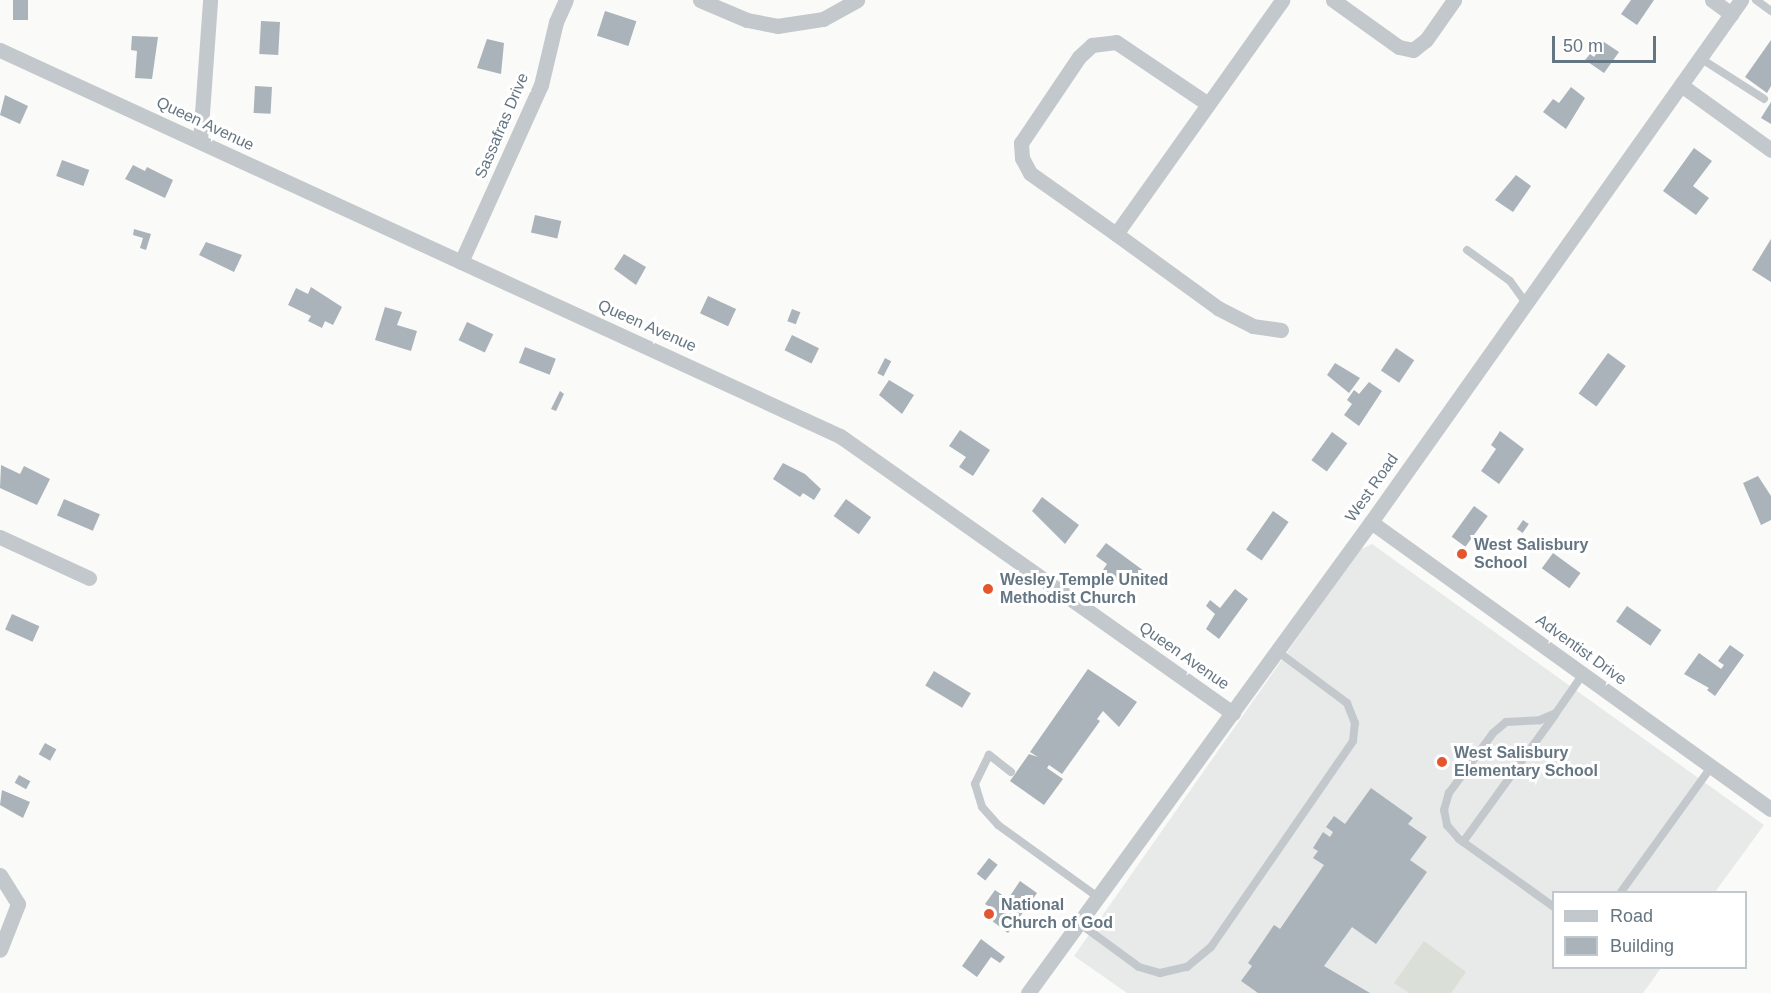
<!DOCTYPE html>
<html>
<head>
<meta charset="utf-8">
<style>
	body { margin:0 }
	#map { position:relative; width:1771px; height:993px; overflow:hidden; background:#fafaf8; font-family:Helvetica,sans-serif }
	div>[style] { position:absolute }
	.built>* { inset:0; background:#e8e9e9 }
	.green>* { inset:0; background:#dadfd7 }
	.building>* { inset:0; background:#aab3b9; transform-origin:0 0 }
	.service>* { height:8px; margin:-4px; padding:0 4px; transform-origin:4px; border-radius:4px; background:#c3c8cc }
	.minor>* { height:15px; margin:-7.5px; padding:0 7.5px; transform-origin:7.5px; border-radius:7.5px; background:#c3c8cc }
	.dots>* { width:16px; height:16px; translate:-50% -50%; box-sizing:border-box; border:3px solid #fff; border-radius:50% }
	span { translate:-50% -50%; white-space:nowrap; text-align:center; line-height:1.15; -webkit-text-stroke:6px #fff; paint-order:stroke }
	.street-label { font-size:16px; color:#657683 }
	.poi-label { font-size:16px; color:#657683; font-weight:700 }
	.left { translate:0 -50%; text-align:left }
	.legend { position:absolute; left:1552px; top:891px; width:195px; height:78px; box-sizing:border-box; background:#fff; border:2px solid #c1c8cd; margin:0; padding:8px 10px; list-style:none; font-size:18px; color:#657683 }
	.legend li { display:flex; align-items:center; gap:12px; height:30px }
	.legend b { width:30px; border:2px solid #c1c8cd }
	.scale { position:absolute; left:1552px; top:36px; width:104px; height:27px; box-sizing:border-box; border:3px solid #657683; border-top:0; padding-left:8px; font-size:18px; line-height:21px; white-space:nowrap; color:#657683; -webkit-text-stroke:4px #fff; paint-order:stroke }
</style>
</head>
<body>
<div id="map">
	<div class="built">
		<div style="clip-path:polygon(1372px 544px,1764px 825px,1715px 892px,1554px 892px,1554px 968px,1661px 968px,1643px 993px,1127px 993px,1074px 956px,1359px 550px)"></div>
	</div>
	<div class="green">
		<div style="clip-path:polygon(1424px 941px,1466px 972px,1451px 993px,1409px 993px,1394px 983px)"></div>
	</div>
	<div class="building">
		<div style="left:13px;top:0;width:15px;height:20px"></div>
		<div style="clip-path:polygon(1631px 0,1654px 0,1637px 25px,1621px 14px)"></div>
		<div style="left:605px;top:11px;width:33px;height:26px;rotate:18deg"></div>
		<div style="left:261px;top:21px;width:19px;height:33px;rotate:3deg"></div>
		<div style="clip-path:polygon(132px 36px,158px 37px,152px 79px,135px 78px,137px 51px,131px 50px)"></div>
		<div style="clip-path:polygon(487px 39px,504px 43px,501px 74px,477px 68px)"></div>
		<div style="clip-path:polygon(1771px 40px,1771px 86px,1767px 93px,1745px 77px)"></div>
		<div style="clip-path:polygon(1604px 42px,1619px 52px,1604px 73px,1585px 60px,1590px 54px,1594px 57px)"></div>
		<div style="left:255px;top:86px;width:17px;height:27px;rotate:3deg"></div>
		<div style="clip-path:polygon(1571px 87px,1585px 98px,1566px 129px,1543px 112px,1553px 99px,1559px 103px)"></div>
		<div style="clip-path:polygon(5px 95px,28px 106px,20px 124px,0 115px)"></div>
		<div style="clip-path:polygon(1771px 102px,1771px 124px,1761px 118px)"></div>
		<div style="clip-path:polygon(1694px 148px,1712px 161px,1693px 186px,1709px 198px,1696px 215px,1663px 191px)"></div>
		<div style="left:62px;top:160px;width:29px;height:17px;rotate:20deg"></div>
		<div style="clip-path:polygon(133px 165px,145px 171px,147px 167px,173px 180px,165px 198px,125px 179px)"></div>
		<div style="clip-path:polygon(1516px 175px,1531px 186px,1513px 212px,1495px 200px)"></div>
		<div style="left:535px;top:215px;width:27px;height:18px;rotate:13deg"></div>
		<div style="clip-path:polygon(134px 229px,151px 234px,146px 250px,140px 248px,143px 238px,133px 235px)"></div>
		<div style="clip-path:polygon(1771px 239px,1771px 282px,1752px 270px)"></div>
		<div style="clip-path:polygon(206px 242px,242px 255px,234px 272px,199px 255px)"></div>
		<div style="clip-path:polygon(624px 254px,646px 267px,636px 285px,614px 269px)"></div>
		<div style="clip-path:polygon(311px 287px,342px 307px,333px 325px,325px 321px,322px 328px,308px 321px,311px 316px,288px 305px,296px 288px,308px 294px)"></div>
		<div style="left:708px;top:296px;width:31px;height:19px;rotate:25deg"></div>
		<div style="clip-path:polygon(385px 307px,402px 312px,397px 325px,417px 331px,411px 351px,375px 340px)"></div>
		<div style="left:792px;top:309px;width:9px;height:13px;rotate:21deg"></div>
		<div style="left:467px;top:322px;width:29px;height:20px;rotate:25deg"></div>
		<div style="left:792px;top:335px;width:30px;height:17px;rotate:26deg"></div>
		<div style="left:525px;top:347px;width:33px;height:17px;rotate:21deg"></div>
		<div style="left:1396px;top:348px;width:22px;height:27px;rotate:34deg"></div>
		<div style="left:1608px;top:353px;width:22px;height:50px;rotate:36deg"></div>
		<div style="left:885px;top:358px;width:7px;height:17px;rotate:27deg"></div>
		<div style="clip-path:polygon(1335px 363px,1360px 378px,1349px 393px,1327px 375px)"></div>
		<div style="clip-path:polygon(889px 380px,914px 395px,902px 414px,879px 395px)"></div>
		<div style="clip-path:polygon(1369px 382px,1382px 391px,1359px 426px,1344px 415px,1352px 404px,1347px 400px,1354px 390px,1359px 394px)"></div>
		<div style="clip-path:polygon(560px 391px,564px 394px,556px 411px,551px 409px)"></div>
		<div style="clip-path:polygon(960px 430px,990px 450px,973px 476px,959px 467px,966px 457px,949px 446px)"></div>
		<div style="clip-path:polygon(1500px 431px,1524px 449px,1499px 484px,1481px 471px,1496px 449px,1491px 445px)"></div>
		<div style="left:1332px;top:432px;width:19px;height:35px;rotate:36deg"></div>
		<div style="clip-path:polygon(783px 463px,805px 474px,821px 489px,814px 500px,803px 493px,800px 497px,773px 479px)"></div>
		<div style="clip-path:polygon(1px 465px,20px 474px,24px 466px,50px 479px,37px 505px,0 488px)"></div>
		<div style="clip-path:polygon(1758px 476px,1771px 496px,1771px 520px,1761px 525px,1743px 483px)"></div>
		<div style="clip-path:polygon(1042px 497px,1079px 525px,1065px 544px,1032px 511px)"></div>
		<div style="left:64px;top:499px;width:39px;height:18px;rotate:23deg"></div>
		<div style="left:846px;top:499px;width:31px;height:21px;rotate:36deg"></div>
		<div style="left:1474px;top:506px;width:17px;height:38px;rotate:36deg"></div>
		<div style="left:1273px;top:511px;width:19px;height:47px;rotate:35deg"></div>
		<div style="left:1523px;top:520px;width:7px;height:11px;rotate:34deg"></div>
		<div style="clip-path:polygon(1106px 543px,1144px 571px,1133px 587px,1127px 582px,1124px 586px,1103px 570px,1107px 564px,1096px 556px)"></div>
		<div style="left:1553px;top:553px;width:34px;height:19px;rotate:36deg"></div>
		<div style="clip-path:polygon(1235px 589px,1248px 599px,1219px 639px,1206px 629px,1215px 614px,1206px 606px,1210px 600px,1220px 608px)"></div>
		<div style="left:1627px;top:606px;width:42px;height:19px;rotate:35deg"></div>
		<div style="left:12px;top:614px;width:30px;height:17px;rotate:24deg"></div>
		<div style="clip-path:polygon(1730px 645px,1744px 655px,1715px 696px,1707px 690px,1709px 688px,1684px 674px,1699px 653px,1721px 669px,1724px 665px,1718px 661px)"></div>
		<div style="clip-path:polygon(1088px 669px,1137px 702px,1119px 727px,1103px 711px,1097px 719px,1100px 721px,1062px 774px,1049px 765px,1047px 768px,1063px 779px,1044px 805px,1010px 781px,1029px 754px,1038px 757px,1030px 752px)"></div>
		<div style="left:934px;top:671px;width:43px;height:17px;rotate:31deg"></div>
		<div style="left:45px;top:743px;width:13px;height:13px;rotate:29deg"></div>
		<div style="left:19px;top:775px;width:13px;height:9px;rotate:29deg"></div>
		<div style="clip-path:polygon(1371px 788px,1413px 818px,1408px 824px,1427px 837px,1410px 860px,1427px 872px,1376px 944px,1352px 927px,1324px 966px,1370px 993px,1258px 993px,1241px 981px,1252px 966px,1248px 963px,1274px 925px,1280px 929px,1324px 865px,1313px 858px,1318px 851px,1313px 848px,1323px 832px,1330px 837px,1333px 832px,1326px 827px,1334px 816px,1345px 824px)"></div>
		<div style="clip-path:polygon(2px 790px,30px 802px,23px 818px,0 805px)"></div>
		<div style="left:989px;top:858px;width:11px;height:20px;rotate:38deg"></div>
		<div style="clip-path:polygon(1020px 881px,1037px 893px,1008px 933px,987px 917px,993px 909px,985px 904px,995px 890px,1008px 899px)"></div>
		<div style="clip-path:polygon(981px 939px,1005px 957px,1000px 963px,991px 957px,977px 977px,962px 966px)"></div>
	</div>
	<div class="service">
		<div style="left:1756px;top:0;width:19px;rotate:36deg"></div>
		<div style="left:1700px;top:58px;width:76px;rotate:32.6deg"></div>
		<div style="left:1467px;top:250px;width:53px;rotate:35.8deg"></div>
		<div style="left:1510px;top:281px;width:26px;rotate:54deg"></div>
		<div style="left:1011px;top:772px;width:28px;rotate:-142deg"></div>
		<div style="left:989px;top:755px;width:32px;rotate:116deg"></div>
		<div style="left:975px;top:784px;width:24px;rotate:73deg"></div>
		<div style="left:982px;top:807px;width:24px;rotate:48deg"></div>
		<div style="left:998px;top:825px;width:123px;rotate:35.8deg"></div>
		<div style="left:1463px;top:842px;width:157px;rotate:-54.1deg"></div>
		<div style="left:1621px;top:892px;width:155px;rotate:-54.2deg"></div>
		<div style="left:1554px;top:907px;width:117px;rotate:-144.4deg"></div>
		<div style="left:1459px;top:839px;width:18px;rotate:-131deg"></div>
		<div style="left:1447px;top:825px;width:15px;rotate:-101deg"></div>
		<div style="left:1444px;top:810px;width:18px;rotate:-74deg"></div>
		<div style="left:1449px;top:793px;width:74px;rotate:-53.7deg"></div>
		<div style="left:1493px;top:733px;width:17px;rotate:-40deg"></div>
		<div style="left:1506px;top:722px;width:34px;rotate:-3deg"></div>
		<div style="left:1540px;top:720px;width:17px;rotate:-24deg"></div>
		<div style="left:1556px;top:713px;width:47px;rotate:-55.3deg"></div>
		<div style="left:1079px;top:923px;width:74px;rotate:36.3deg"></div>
		<div style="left:1139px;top:967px;width:22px;rotate:16deg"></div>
		<div style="left:1160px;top:973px;width:28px;rotate:-13deg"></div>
		<div style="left:1187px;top:967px;width:31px;rotate:-40deg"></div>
		<div style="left:1211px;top:947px;width:250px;rotate:-55.4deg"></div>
		<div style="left:1353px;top:741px;width:18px;rotate:-84deg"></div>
		<div style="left:1355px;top:723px;width:22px;rotate:-112deg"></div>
		<div style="left:1347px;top:703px;width:87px;rotate:-143.4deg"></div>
	</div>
	<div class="minor">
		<div style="left:700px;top:0;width:51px;rotate:23.1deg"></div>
		<div style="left:747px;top:20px;width:31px;rotate:11deg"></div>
		<div style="left:777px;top:26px;width:47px;rotate:-8.7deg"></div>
		<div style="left:823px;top:19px;width:39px;rotate:-29deg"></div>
		<div style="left:1333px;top:0;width:81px;rotate:35.5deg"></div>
		<div style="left:1399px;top:47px;width:14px;rotate:12deg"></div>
		<div style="left:1413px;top:50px;width:16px;rotate:-38deg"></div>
		<div style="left:1426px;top:40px;width:49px;rotate:-55deg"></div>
		<div style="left:1712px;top:0;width:24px;rotate:36deg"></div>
		<div style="left:0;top:50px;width:924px;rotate:24.68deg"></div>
		<div style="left:840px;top:436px;width:481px;rotate:35.2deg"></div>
		<div style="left:1681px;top:85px;width:111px;rotate:35.8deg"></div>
		<div style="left:200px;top:141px;width:141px;rotate:-85.9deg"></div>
		<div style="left:1116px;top:234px;width:105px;rotate:-144.7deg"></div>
		<div style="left:1030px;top:173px;width:17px;rotate:-118deg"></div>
		<div style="left:1022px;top:158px;width:15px;rotate:-94deg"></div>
		<div style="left:1021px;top:143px;width:104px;rotate:-56deg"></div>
		<div style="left:1079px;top:57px;width:18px;rotate:-43deg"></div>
		<div style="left:1092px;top:45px;width:24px;rotate:-7deg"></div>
		<div style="left:1116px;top:42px;width:111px;rotate:34deg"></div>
		<div style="left:461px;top:262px;width:194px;rotate:-65.7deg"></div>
		<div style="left:541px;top:85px;width:65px;rotate:-76.6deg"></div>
		<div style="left:556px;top:22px;width:24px;rotate:-66deg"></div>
		<div style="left:1281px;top:330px;width:28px;rotate:-172deg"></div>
		<div style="left:1253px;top:326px;width:39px;rotate:-153deg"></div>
		<div style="left:1218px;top:308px;width:126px;rotate:-144deg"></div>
		<div style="left:1116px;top:234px;width:287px;rotate:-54.6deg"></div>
		<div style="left:1371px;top:522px;width:492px;rotate:35.7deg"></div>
		<div style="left:0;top:537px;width:98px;rotate:24.7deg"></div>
		<div style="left:0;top:875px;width:34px;rotate:58deg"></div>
		<div style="left:18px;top:904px;width:49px;rotate:111.4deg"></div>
		<div style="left:1028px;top:993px;width:583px;rotate:-53.94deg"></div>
		<div style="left:1371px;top:522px;width:640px;rotate:-54.67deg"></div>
	</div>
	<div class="dots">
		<div style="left:1462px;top:554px;background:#e4572e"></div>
		<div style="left:988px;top:589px;background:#e4572e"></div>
		<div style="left:1442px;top:762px;background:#e4572e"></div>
		<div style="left:989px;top:914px;background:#e4572e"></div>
	</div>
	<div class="street-label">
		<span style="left:205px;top:124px;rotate:25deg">Queen Avenue</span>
		<span style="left:502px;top:126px;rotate:-67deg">Sassafras Drive</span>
		<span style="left:647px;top:326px;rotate:24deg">Queen Avenue</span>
		<span style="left:1372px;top:488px;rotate:-55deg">West Road</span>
		<span style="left:1581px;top:650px;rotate:36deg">Adventist Drive</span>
		<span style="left:1184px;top:656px;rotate:35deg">Queen Avenue</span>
	</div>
	<div class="poi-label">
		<span class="left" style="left:1474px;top:554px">West Salisbury<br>School</span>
		<span class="left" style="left:1000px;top:589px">Wesley Temple United<br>Methodist Church</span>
		<span class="left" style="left:1454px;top:762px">West Salisbury<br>Elementary School</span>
		<span class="left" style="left:1001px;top:914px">National<br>Church of God</span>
	</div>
	<ul class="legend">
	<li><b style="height:8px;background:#c3c8cc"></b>Road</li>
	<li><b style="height:16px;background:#aab3b9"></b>Building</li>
	</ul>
	<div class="scale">50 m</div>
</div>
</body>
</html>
